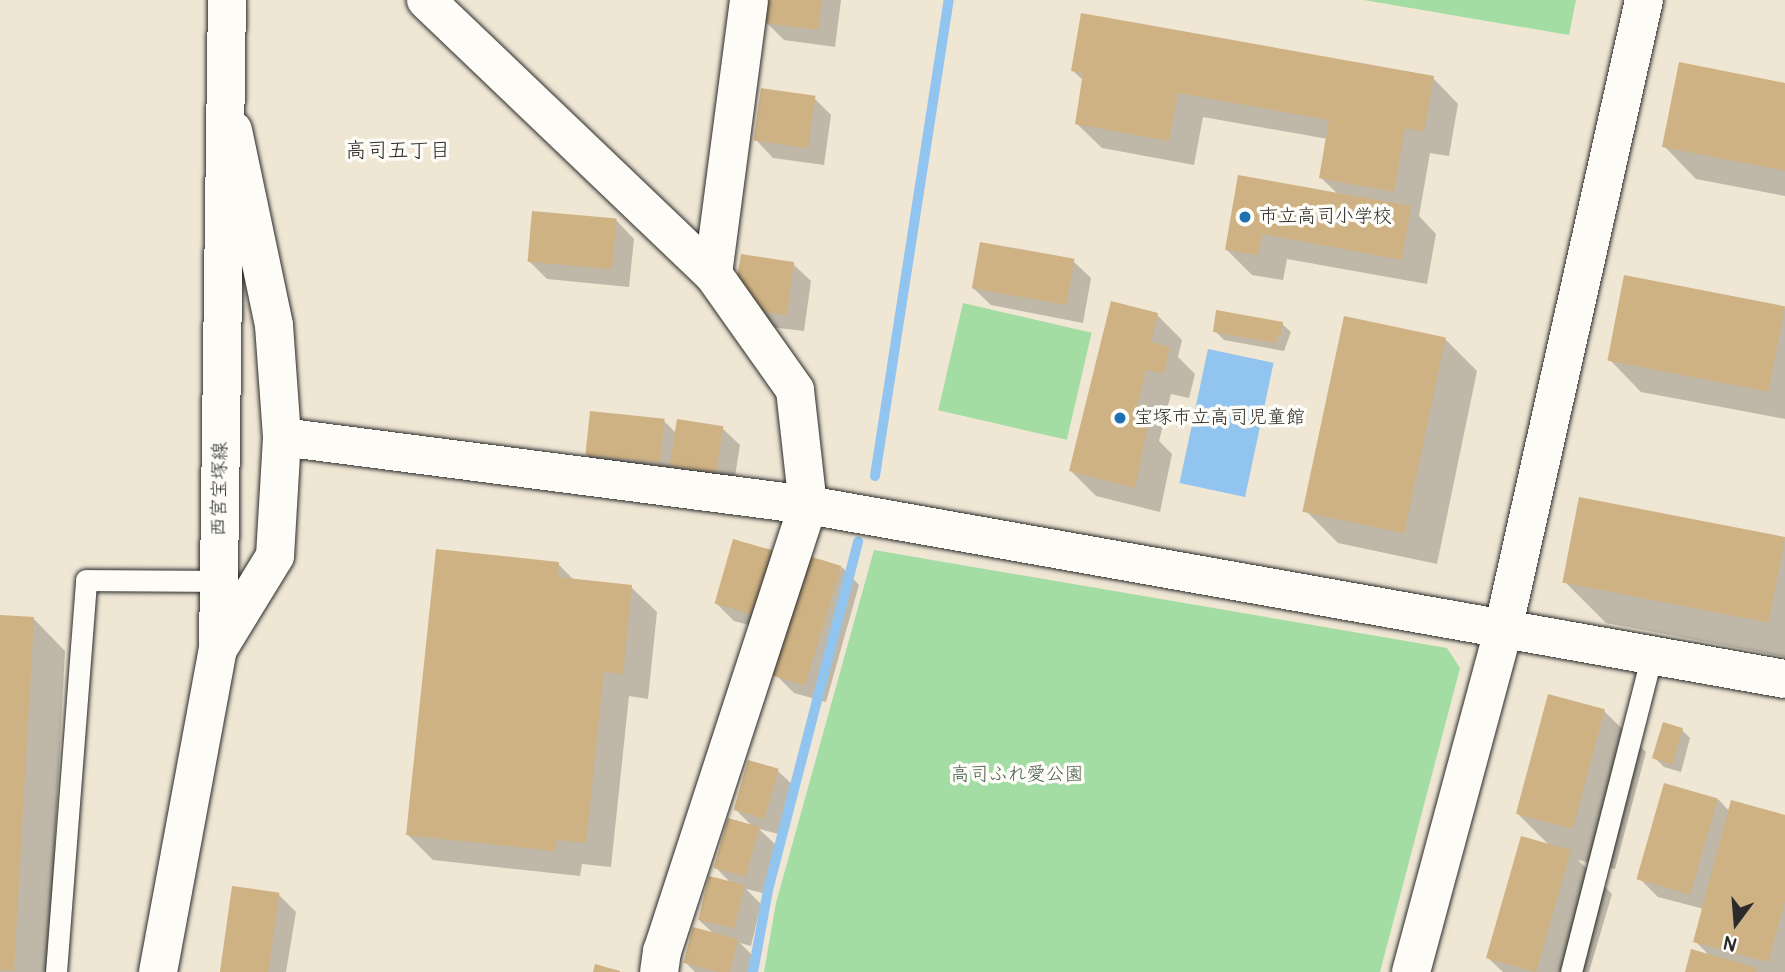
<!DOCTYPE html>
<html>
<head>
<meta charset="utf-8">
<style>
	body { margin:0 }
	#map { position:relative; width:1785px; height:972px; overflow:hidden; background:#efe6d4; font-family:Pangolin,"Klee One",sans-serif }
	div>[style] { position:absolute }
	.green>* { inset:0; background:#a3dda3; transform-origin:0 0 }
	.water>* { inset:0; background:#91c4ee; transform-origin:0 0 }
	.shadow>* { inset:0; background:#0003 }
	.stream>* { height:10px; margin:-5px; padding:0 5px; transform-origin:5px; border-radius:5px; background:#91c4ee }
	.building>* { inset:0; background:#cfb284; transform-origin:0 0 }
	.roads { filter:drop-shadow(0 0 2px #2b2b2b) drop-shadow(0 0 2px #2b2b2b) }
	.lane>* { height:21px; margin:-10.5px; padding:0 10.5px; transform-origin:10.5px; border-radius:10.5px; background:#fdfcf7 }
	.street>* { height:38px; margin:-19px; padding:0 19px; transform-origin:19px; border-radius:19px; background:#fdfcf7 }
	.secondary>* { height:38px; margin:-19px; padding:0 19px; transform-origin:19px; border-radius:19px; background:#fdfcf7 }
	.dots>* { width:19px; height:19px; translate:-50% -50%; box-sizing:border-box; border:4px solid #fdfcf7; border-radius:50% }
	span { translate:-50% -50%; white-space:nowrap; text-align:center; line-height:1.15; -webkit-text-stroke:7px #fdfcf7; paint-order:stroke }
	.poi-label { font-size:19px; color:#2b2b2b }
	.left { translate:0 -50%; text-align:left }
	.street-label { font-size:19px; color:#2b2b2b }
	.park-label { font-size:19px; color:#4f604f }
	.neighbourhood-label { font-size:21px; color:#2b2b2b }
	.north { position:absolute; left:1701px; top:888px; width:70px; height:70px; -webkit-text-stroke:5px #fdfcf7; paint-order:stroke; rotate:196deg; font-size:19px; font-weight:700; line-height:28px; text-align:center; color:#2b2b2b }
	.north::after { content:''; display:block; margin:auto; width:24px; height:32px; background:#2b2b2b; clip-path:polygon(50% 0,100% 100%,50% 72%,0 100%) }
</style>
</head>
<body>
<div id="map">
	<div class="green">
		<div style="clip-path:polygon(1364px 0,1576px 0,1569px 35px)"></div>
		<div style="left:963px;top:303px;width:132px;height:110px;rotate:13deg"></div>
		<div style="clip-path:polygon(874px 550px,1447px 648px,1460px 668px,1380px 972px,764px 972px,776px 903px)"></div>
	</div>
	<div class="water">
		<div style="left:1208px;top:349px;width:67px;height:137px;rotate:12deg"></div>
	</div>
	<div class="shadow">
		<div style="clip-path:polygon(770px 0,841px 0,835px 47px,784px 40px,766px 22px)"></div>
		<div style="clip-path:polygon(1073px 71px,1433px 78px,1458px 104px,1449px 156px,1430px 153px,1419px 216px,1436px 234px,1427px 284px,1287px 259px,1283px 280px,1252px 275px,1226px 249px,1339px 195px,1321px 178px,1328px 139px,1203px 117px,1194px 165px,1102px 148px,1076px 123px,1084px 81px)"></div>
		<div style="clip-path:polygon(1785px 84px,1785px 196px,1696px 179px,1664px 146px)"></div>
		<div style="clip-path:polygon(814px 98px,831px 115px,824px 165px,773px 158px,756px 140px)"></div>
		<div style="clip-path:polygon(617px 221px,634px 239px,629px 287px,547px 279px,529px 261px)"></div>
		<div style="clip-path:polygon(1073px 261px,1091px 278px,1083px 323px,991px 305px,973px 288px)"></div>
		<div style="clip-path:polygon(793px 264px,811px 281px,804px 331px,769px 327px,737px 289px)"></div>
		<div style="clip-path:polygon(1785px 308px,1785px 419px,1641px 392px,1609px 359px)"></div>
		<div style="clip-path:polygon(1157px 315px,1182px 340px,1178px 357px,1195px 374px,1189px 398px,1171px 394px,1159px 441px,1172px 454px,1160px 512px,1096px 496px,1071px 471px)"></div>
		<div style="clip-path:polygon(1282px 324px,1291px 332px,1284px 351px,1224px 340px,1215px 331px)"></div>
		<div style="clip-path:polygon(1445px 339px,1477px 371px,1437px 564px,1338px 543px,1306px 511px)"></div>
		<div style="clip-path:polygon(664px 421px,676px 433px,722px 428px,740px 445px,733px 489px,604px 472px,587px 455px)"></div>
		<div style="clip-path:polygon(1785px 539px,1785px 657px,1606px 623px,1564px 581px)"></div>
		<div style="clip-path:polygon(771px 552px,788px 569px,771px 631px,734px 621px,716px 603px)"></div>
		<div style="clip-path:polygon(558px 564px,575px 581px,631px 587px,657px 612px,648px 699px,629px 696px,611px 867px,582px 864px,580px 876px,433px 860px,408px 835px)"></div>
		<div style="clip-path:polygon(842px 567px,859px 585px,826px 702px,794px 693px,776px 675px)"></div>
		<div style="clip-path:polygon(0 617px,33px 618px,65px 651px,48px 972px,0 972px)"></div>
		<div style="clip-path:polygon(1604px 711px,1646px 752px,1615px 869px,1578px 860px,1612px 894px,1589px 972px,1503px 972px,1488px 958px,1551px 847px,1518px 814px)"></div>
		<div style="clip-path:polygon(1682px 730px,1690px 738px,1681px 772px,1664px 767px,1655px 758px)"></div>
		<div style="clip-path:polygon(778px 771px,796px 788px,782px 835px,759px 829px,777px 846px,763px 893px,746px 889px,761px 904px,751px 946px,740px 943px,755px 958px,751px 972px,695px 972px,686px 963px,714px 934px,699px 920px,732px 884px,716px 868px,752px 826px,735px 809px)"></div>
		<div style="clip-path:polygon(1718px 799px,1730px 812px,1785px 817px,1785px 972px,1687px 972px,1710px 956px,1695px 941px,1704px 909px,1658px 897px,1640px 879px)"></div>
		<div style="clip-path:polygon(278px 894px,296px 912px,286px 972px,220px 972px)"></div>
	</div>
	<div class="stream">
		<div style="left:875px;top:476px;width:482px;rotate:-81.2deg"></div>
		<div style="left:753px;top:972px;width:83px;rotate:-79.6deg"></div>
		<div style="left:768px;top:890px;width:360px;rotate:-75.5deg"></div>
	</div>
	<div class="building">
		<div style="clip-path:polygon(768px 0,822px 0,818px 30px,765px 23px)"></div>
		<div style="clip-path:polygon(1081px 13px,1434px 76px,1424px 132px,1405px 128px,1394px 192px,1319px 178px,1329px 120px,1178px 93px,1169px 141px,1075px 124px,1083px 73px,1071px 71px)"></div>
		<div style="clip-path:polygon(1679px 62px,1785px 83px,1785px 171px,1662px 147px)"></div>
		<div style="left:761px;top:88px;width:55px;height:53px;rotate:8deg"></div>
		<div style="clip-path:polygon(1238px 175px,1411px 206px,1402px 260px,1262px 234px,1258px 255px,1225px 250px)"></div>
		<div style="left:532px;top:211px;width:85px;height:51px;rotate:5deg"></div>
		<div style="left:980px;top:242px;width:96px;height:47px;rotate:10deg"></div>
		<div style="clip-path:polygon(741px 254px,794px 262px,787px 315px,750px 310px,752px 292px,735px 290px)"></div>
		<div style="left:1624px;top:275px;width:164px;height:87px;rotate:11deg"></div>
		<div style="clip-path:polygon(1111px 301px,1158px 313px,1151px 342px,1170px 347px,1164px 374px,1146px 370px,1133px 423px,1148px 426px,1135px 488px,1069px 471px)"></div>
		<div style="clip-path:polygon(1216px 310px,1283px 322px,1281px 335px,1278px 335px,1276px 343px,1213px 332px)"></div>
		<div style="left:1344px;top:316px;width:104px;height:200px;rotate:12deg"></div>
		<div style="left:590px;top:411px;width:75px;height:44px;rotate:6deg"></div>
		<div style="left:677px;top:419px;width:47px;height:47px;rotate:9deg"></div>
		<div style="left:1579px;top:497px;width:210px;height:87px;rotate:11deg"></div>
		<div style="left:733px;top:539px;width:41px;height:67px;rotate:16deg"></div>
		<div style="clip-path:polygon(436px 549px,559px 562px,558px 577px,632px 585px,623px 674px,604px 672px,586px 843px,557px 840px,555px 851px,406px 835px)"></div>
		<div style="left:809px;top:556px;width:34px;height:125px;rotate:17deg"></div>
		<div style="clip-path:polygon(0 615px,34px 617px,14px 971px,0 970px)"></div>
		<div style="left:1548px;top:694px;width:59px;height:124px;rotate:15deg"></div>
		<div style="left:1663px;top:722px;width:21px;height:38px;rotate:17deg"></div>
		<div style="left:748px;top:760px;width:32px;height:52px;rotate:16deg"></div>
		<div style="left:1664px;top:783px;width:56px;height:100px;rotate:16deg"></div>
		<div style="clip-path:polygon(1731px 800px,1785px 815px,1785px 901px,1768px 962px,1693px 942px)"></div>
		<div style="left:728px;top:818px;width:33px;height:52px;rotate:16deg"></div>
		<div style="left:1521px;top:836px;width:52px;height:127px;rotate:16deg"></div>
		<div style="left:709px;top:876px;width:37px;height:45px;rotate:14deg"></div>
		<div style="left:232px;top:886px;width:48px;height:87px;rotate:8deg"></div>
		<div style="left:693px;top:927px;width:47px;height:37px;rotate:15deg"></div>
		<div style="clip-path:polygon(1691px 949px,1757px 968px,1756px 972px,1685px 972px)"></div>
		<div style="clip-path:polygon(595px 964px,620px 971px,620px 972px,593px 972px)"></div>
	</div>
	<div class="roads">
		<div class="lane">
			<div style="left:56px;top:972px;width:393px;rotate:-85.6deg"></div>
			<div style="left:86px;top:580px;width:132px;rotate:0.4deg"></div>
			<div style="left:1571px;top:972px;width:328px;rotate:-75.7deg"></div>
		</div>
		<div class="street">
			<div style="left:426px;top:0;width:397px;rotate:43.7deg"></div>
			<div style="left:713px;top:274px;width:142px;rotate:54.7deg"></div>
			<div style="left:795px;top:390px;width:116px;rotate:83.6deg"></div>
			<div style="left:808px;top:505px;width:469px;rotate:108.1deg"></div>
			<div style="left:662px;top:951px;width:21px;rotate:98deg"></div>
			<div style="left:713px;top:274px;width:276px;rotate:-82.5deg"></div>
			<div style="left:218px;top:649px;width:109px;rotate:-58.5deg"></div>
			<div style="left:275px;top:556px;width:119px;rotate:-86.6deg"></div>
			<div style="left:282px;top:437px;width:112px;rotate:-94.1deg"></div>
			<div style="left:274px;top:325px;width:199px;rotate:-101.9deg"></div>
			<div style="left:1411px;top:972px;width:354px;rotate:-74.9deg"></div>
			<div style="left:1503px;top:630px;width:646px;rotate:-77.38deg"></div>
		</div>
		<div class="secondary">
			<div style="left:282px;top:437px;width:530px;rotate:7.37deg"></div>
			<div style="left:808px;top:505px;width:992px;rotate:10.1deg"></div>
			<div style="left:158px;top:972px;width:329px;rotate:-79.5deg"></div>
			<div style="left:218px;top:649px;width:649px;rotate:-89.21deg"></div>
		</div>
	</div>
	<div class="dots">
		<div style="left:1245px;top:217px;background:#1f6fb2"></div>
		<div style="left:1120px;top:418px;background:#1f6fb2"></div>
	</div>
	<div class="poi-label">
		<span class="left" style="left:1259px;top:217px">市立高司小学校</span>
		<span class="left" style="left:1134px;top:418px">宝塚市立高司児童館</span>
	</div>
	<div class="street-label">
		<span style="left:220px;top:489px;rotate:-89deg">西宮宝塚線</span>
	</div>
	<div class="park-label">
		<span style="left:1017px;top:775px">高司ふれ愛公園</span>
	</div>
	<div class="neighbourhood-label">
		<span style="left:398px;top:151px">高司五丁目</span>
	</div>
	<div class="north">N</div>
</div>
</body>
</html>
